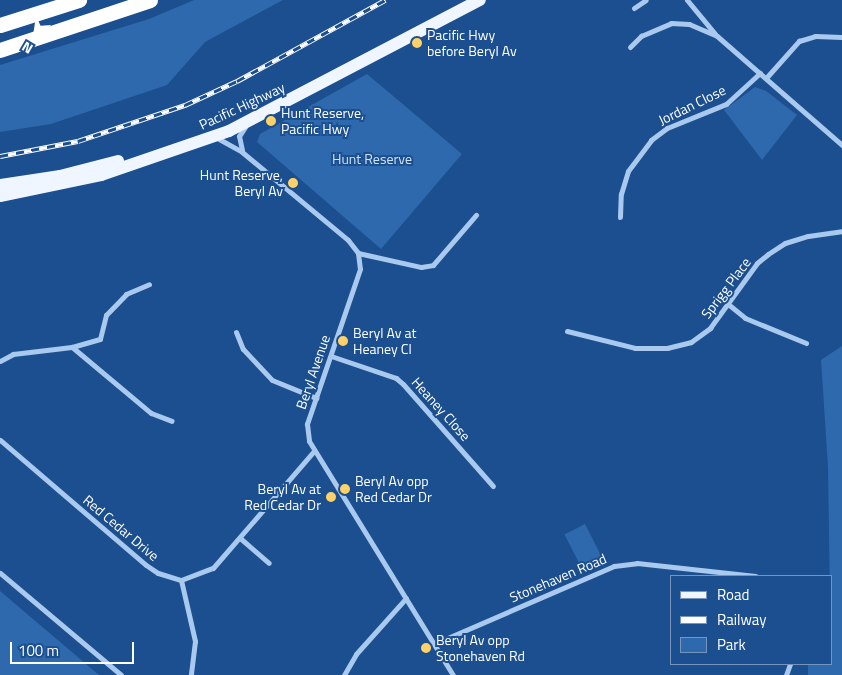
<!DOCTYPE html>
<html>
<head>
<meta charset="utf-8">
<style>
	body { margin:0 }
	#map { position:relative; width:842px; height:675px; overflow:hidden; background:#1b4f8f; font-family:"Titillium Web",sans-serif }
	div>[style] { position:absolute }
	.green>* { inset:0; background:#2e69ad; transform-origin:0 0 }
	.minor>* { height:5px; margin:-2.5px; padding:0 2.5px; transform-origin:2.5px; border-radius:2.5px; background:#a9c9ee }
	.primary>* { height:12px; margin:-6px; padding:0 6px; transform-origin:6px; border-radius:6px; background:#f0f6ff }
	.motorway>* { height:15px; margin:-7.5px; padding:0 7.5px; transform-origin:7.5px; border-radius:7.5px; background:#fff }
	.rail>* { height:4.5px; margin-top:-2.25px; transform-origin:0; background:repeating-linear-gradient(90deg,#1b4f8f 0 8px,#fff 0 16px); box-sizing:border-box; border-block:1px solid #fff }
	.dots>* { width:14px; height:14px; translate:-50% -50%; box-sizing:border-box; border:2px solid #1b4f8f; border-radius:50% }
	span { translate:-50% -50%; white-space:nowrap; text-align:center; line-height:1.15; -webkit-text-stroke:4px #1b4f8f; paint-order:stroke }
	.poi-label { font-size:14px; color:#fff }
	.left { translate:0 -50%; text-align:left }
	.right { translate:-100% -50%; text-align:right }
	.street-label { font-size:14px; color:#fff }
	.park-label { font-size:14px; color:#cfe3fa }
	.legend { position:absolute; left:670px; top:575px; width:162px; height:90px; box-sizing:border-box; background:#1b4f8f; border:1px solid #7695bc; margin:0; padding:6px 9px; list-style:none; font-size:15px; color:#fff }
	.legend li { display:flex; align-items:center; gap:10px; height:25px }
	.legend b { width:25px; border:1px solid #7695bc }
	.north { position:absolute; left:10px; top:10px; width:50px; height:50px; -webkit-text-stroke:4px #1b4f8f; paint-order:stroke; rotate:211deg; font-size:14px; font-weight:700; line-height:20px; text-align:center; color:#fff }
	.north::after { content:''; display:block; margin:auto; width:18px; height:22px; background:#fff; clip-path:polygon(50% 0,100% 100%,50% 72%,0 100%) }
	.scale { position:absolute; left:10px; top:642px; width:124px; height:22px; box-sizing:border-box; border:2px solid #fff; border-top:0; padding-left:6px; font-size:15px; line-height:18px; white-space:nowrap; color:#fff; -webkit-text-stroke:4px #1b4f8f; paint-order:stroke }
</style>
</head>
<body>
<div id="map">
	<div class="green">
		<div style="clip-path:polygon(194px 0,283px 0,205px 42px,167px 85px,51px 124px,0 132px,0 65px,149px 19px)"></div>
		<div style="clip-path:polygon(367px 74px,462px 154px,381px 249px,257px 142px,260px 134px)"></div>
		<div style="clip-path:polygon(755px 87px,766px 91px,797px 115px,762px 160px,724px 110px)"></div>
		<div style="clip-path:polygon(842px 346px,842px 675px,808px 675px,808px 664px,831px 664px,828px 467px,821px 360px)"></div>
		<div style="left:585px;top:524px;width:40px;height:23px;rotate:63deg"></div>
		<div style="clip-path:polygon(0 591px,99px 675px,0 675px)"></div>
	</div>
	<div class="minor">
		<div style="left:687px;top:0;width:44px;rotate:50.5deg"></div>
		<div style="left:634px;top:8px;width:14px;rotate:-34deg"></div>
		<div style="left:630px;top:47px;width:16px;rotate:-45deg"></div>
		<div style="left:641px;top:36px;width:33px;rotate:-23deg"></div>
		<div style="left:671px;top:23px;width:18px;rotate:3deg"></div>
		<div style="left:689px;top:24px;width:30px;rotate:23deg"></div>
		<div style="left:717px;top:36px;width:166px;rotate:41.1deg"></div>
		<div style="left:766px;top:78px;width:50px;rotate:-48.3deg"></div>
		<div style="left:799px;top:41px;width:17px;rotate:-17deg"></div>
		<div style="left:815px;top:36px;width:27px;rotate:2deg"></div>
		<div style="left:219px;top:139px;width:26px;rotate:29deg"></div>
		<div style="left:242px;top:152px;width:138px;rotate:39.7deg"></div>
		<div style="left:348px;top:240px;width:16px;rotate:52deg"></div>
		<div style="left:358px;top:253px;width:16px;rotate:83deg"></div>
		<div style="left:360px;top:269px;width:164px;rotate:108.9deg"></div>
		<div style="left:307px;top:424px;width:17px;rotate:83deg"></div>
		<div style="left:309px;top:441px;width:275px;rotate:58.4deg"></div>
		<div style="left:242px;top:150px;width:14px;rotate:-102deg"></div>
		<div style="left:239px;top:136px;width:11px;rotate:-56deg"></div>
		<div style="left:620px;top:217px;width:23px;rotate:-88deg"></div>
		<div style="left:621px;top:194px;width:24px;rotate:-73deg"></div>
		<div style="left:628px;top:171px;width:39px;rotate:-53deg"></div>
		<div style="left:651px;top:140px;width:20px;rotate:-37deg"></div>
		<div style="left:667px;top:128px;width:64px;rotate:-22.1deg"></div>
		<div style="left:726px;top:104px;width:46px;rotate:-42.4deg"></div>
		<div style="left:358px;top:253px;width:65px;rotate:12.5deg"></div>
		<div style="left:421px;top:267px;width:12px;rotate:-9deg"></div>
		<div style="left:433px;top:265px;width:66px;rotate:-49.3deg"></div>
		<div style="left:728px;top:304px;width:22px;rotate:39deg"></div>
		<div style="left:745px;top:318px;width:66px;rotate:22.3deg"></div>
		<div style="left:567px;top:331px;width:70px;rotate:14deg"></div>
		<div style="left:635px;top:348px;width:32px"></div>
		<div style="left:667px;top:348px;width:25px;rotate:-14deg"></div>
		<div style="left:691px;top:342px;width:24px;rotate:-36deg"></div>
		<div style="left:710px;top:328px;width:80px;rotate:-54.1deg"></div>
		<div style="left:757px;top:263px;width:14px;rotate:-39deg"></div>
		<div style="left:768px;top:254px;width:20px;rotate:-33deg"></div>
		<div style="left:785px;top:243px;width:24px;rotate:-17deg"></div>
		<div style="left:808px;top:236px;width:34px;rotate:-8deg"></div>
		<div style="left:236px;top:332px;width:18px;rotate:68deg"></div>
		<div style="left:243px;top:349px;width:42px;rotate:46.9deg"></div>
		<div style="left:272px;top:380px;width:48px;rotate:22.2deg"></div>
		<div style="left:72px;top:347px;width:29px;rotate:-16deg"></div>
		<div style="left:100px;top:339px;width:25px;rotate:-76deg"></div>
		<div style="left:106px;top:315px;width:29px;rotate:-46deg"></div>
		<div style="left:126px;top:294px;width:25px;rotate:-23deg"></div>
		<div style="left:331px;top:356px;width:69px;rotate:18.7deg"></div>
		<div style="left:396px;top:378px;width:9px;rotate:41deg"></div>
		<div style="left:403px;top:384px;width:136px;rotate:48.6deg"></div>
		<div style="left:0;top:361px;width:15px;rotate:-28deg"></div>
		<div style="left:13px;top:354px;width:59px;rotate:-6.8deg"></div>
		<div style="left:72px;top:347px;width:103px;rotate:39.9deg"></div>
		<div style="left:151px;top:413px;width:22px;rotate:21deg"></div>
		<div style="left:0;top:440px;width:192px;rotate:40.6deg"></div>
		<div style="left:146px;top:565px;width:14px;rotate:34deg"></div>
		<div style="left:158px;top:573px;width:24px;rotate:17deg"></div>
		<div style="left:181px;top:580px;width:34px;rotate:-21deg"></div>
		<div style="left:213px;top:568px;width:153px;rotate:-49.2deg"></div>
		<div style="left:240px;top:538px;width:38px;rotate:41deg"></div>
		<div style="left:0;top:573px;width:158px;rotate:40.1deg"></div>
		<div style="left:181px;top:580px;width:63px;rotate:77.1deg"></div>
		<div style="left:195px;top:641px;width:34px;rotate:97deg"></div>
		<div style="left:436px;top:643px;width:194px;rotate:-23.4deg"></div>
		<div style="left:614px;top:566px;width:23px;rotate:-7deg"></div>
		<div style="left:637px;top:563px;width:119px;rotate:6.3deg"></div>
		<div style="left:344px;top:675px;width:24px;rotate:-60deg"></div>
		<div style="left:356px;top:654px;width:75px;rotate:-48.2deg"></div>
		<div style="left:786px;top:675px;width:12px;rotate:-70deg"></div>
	</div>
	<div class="primary">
		<div style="left:0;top:185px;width:61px;rotate:-8.5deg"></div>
		<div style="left:60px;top:176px;width:60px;rotate:-14.5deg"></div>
		<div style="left:0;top:196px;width:103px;rotate:-11.7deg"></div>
		<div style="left:101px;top:175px;width:135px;rotate:-19deg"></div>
		<div style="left:229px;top:131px;width:283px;rotate:-27.6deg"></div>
	</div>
	<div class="motorway">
		<div style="left:0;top:25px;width:83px;rotate:-17.6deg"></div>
		<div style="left:0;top:50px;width:158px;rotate:-18.4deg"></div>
	</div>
	<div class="rail">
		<div style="left:0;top:156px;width:79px;rotate:-10.9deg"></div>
		<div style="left:78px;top:141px;width:113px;rotate:-18.6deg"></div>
		<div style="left:185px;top:105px;width:57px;rotate:-24.8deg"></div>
		<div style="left:237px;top:81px;width:169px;rotate:-28.7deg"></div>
	</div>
	<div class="dots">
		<div style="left:417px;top:43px;background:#ffd166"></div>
		<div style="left:271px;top:121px;background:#ffd166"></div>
		<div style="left:293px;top:183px;background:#ffd166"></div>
		<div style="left:343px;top:341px;background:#ffd166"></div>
		<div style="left:345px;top:489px;background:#ffd166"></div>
		<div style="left:331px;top:497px;background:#ffd166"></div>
		<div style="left:426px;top:648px;background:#ffd166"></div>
	</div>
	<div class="poi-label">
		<span class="left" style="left:427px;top:43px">Pacific Hwy<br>before Beryl Av</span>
		<span class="left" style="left:281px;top:121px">Hunt Reserve,<br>Pacific Hwy</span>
		<span class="right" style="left:283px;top:183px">Hunt Reserve,<br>Beryl Av</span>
		<span class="left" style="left:353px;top:341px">Beryl Av at<br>Heaney Cl</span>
		<span class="left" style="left:355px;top:489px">Beryl Av opp<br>Red Cedar Dr</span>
		<span class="right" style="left:321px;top:497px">Beryl Av at<br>Red Cedar Dr</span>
		<span class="left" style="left:436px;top:648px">Beryl Av opp<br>Stonehaven Rd</span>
	</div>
	<div class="street-label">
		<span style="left:692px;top:105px;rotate:-26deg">Jordan Close</span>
		<span style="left:242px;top:106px;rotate:-25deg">Pacific Highway</span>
		<span style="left:726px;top:288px;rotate:-53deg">Sprigg Place</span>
		<span style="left:313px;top:372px;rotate:-71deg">Beryl Avenue</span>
		<span style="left:441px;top:409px;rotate:48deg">Heaney Close</span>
		<span style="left:121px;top:528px;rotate:40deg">Red Cedar Drive</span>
		<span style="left:558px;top:578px;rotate:-23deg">Stonehaven Road</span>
	</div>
	<div class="park-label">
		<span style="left:372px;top:159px">Hunt Reserve</span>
	</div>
	<ul class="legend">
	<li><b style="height:6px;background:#f0f6ff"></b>Road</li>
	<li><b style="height:6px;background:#fff"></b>Railway</li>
	<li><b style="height:14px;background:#2e69ad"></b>Park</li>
	</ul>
	<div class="north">N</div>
	<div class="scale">100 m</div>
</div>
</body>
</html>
